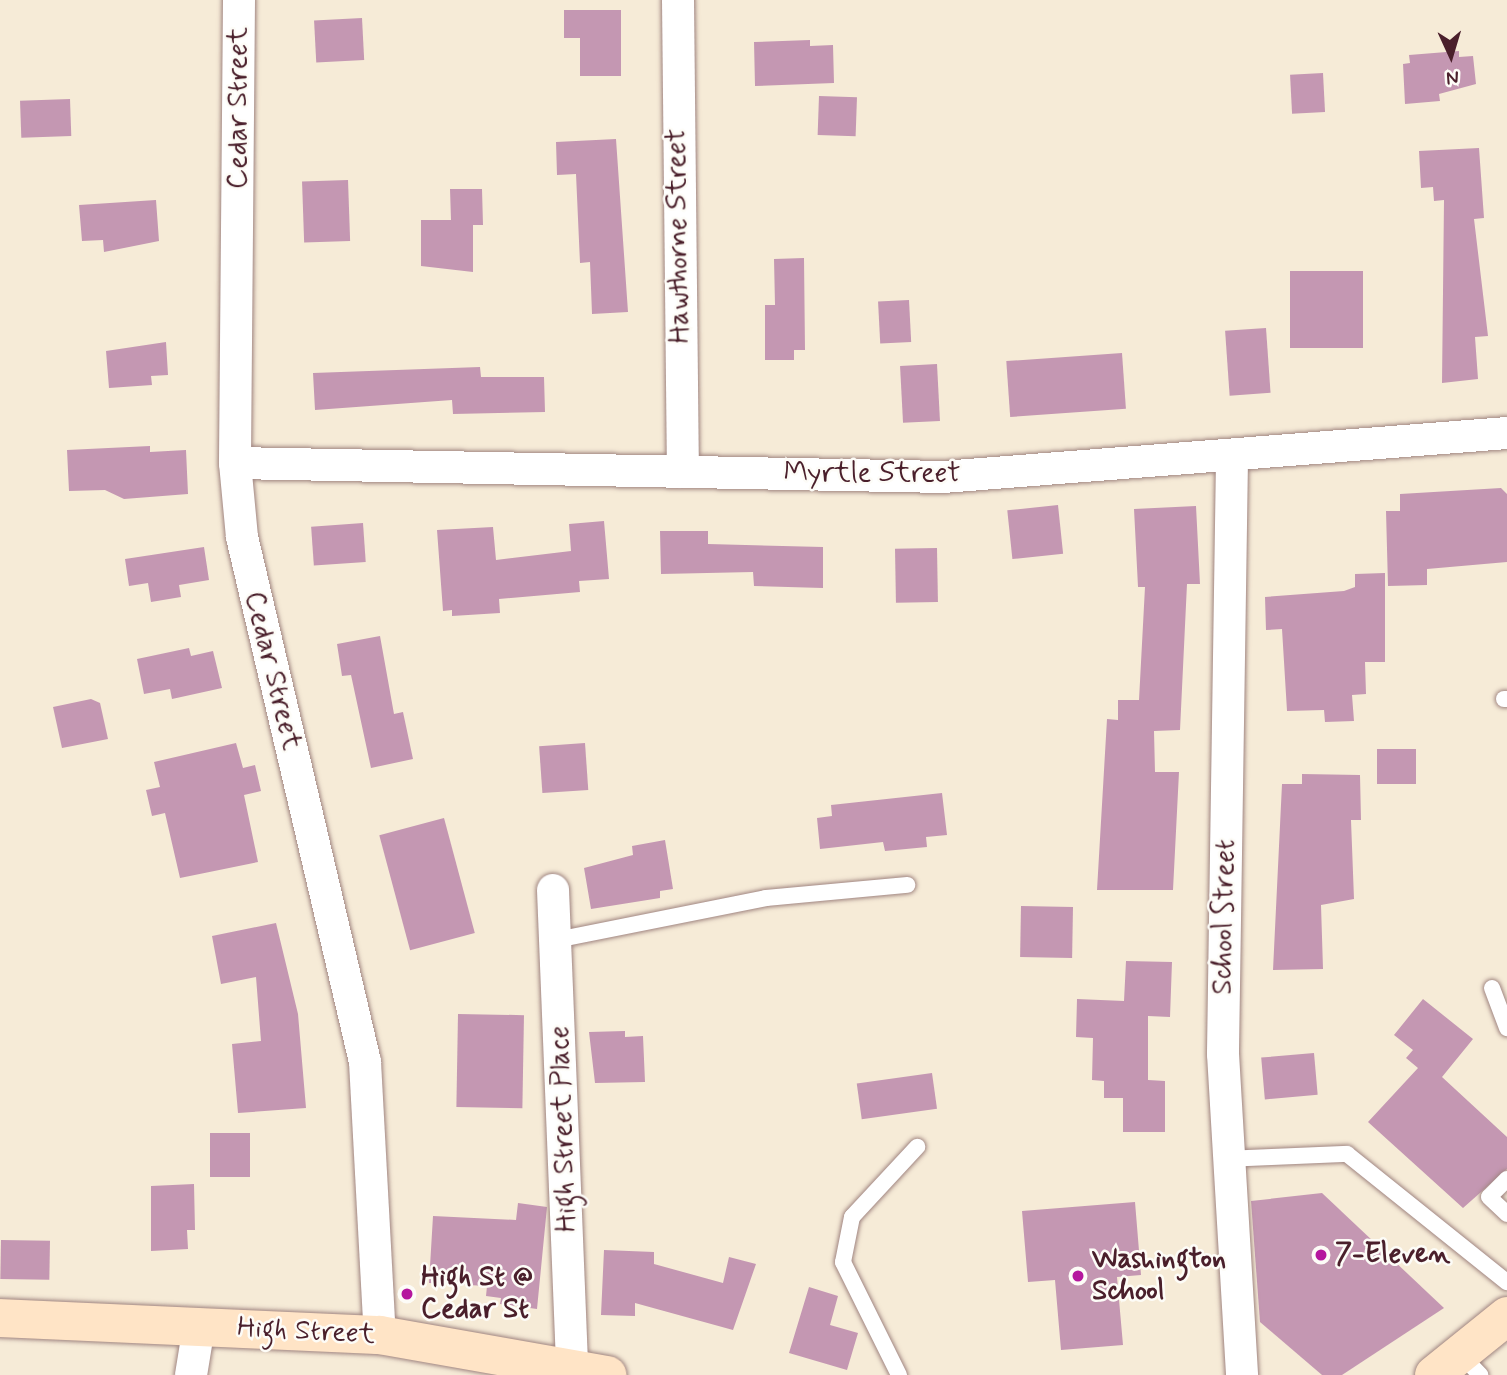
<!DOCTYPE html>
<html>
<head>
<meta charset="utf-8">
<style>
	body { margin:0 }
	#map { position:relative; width:1507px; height:1375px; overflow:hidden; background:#f6ebd7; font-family:Mynerve,sans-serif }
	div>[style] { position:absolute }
	.building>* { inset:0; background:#c497b2; transform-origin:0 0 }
	.roads { filter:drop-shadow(0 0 2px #a08581) drop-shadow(0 0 2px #a08581) }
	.service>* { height:16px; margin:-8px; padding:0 8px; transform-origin:8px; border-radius:8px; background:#fff }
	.minor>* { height:32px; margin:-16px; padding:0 16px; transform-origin:16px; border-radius:16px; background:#fff }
	.secondary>* { height:38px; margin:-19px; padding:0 19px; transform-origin:19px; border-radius:19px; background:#ffe4c6 }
	.dots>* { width:19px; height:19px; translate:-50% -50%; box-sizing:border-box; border:4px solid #fdfcf7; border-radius:50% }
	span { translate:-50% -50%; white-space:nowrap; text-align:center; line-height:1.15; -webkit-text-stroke:5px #fdfcf7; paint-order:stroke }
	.street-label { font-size:28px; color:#4a1f2b }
	.poi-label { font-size:28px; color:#4a1f2b; font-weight:700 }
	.left { translate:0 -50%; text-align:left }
	.north { position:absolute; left:1416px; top:21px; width:70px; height:70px; -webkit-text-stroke:5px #fdfcf7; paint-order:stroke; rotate:176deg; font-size:19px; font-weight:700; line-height:28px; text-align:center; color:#4a1f2b }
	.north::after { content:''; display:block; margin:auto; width:24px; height:32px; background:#4a1f2b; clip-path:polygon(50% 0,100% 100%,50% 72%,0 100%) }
</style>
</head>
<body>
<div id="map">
	<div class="building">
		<div style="clip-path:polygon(564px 10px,621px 10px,621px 76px,580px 76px,580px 38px,564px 38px)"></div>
		<div style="left:362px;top:18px;width:42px;height:48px;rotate:87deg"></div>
		<div style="clip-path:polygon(810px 40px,810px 46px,833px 45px,834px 83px,755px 86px,754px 42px)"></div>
		<div style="clip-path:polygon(1459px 51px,1459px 57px,1473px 56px,1476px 84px,1439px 94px,1440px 101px,1405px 104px,1403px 64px,1410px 63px,1409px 55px)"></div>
		<div style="left:1323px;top:73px;width:39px;height:33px;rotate:87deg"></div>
		<div style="left:819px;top:96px;width:38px;height:39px;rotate:2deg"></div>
		<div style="left:70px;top:99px;width:37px;height:50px;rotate:88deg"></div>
		<div style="clip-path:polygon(616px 139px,628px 312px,592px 314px,590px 262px,580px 263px,576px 174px,557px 175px,556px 142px)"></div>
		<div style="clip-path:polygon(1479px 148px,1484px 218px,1474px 219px,1488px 336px,1475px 337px,1478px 379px,1442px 383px,1444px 200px,1434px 201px,1433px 187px,1421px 188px,1419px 151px)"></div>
		<div style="left:348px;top:180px;width:61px;height:46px;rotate:88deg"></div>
		<div style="clip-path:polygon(450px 189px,482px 189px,483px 225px,473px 225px,473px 272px,421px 266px,421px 220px,451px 220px)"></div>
		<div style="clip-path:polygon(156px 200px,159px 241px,104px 252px,103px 240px,82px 241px,79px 205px)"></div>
		<div style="clip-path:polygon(804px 258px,805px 350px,794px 350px,794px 360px,765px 360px,765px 305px,775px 305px,774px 259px)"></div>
		<div style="left:1290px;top:271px;width:73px;height:77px"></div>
		<div style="left:909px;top:300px;width:42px;height:31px;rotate:87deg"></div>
		<div style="left:1266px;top:328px;width:65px;height:41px;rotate:86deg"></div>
		<div style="clip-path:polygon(166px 342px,168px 375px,151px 376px,152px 385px,109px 388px,106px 351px)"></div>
		<div style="left:1122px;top:353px;width:56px;height:116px;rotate:86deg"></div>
		<div style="left:937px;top:364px;width:57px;height:37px;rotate:87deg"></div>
		<div style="clip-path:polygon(480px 367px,481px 377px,544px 377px,545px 412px,453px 414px,452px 400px,315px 410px,313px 373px)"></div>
		<div style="clip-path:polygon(150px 446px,150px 452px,186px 450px,188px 494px,124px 499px,105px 490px,69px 491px,67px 450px)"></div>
		<div style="clip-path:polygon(1501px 488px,1507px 494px,1507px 562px,1427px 569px,1427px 585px,1388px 586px,1386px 511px,1400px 511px,1400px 494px)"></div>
		<div style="left:1058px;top:505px;width:49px;height:51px;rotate:84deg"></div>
		<div style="clip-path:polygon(1196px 506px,1200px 584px,1187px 584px,1180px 730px,1154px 731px,1155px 772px,1179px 772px,1173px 890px,1097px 890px,1107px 719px,1118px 720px,1118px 700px,1139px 700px,1145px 587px,1138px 587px,1134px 509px)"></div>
		<div style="clip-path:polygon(604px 521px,609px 579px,579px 581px,580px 592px,499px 599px,500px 613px,452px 616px,452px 610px,443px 611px,437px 530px,493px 527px,496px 560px,571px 551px,569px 524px)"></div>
		<div style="left:363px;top:523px;width:39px;height:52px;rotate:86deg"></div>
		<div style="clip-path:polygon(660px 531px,708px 531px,708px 544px,823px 547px,823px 588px,754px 586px,753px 572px,661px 574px)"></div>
		<div style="clip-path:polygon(204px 547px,209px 580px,179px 585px,181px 597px,151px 602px,148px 583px,129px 586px,125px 559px)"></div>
		<div style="left:937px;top:548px;width:54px;height:42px;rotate:89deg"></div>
		<div style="clip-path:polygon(1385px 573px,1385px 662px,1365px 662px,1366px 694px,1352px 695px,1354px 721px,1325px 722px,1324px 710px,1287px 711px,1282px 629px,1266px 630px,1265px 597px,1344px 591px,1355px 587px,1355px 574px)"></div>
		<div style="clip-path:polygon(380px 636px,394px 714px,403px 712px,413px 759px,371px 768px,351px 675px,342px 676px,337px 644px)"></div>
		<div style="clip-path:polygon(189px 648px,191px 656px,213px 651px,222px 688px,172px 699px,170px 689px,144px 694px,137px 659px)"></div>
		<div style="clip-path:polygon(91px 699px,100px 703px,108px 739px,62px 748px,53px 707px)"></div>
		<div style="clip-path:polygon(236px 743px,243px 768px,255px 765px,261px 791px,244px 795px,258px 862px,180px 878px,165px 813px,152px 816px,146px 790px,160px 787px,154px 762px)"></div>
		<div style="left:585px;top:743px;width:47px;height:46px;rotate:86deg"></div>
		<div style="left:1377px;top:749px;width:39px;height:35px"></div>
		<div style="clip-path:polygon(1302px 774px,1360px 775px,1361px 820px,1351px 820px,1354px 899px,1321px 905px,1323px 969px,1273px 970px,1282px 784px,1302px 784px)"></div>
		<div style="clip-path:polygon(942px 793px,947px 835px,926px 837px,927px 847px,885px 851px,883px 842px,820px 849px,817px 818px,832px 816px,831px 805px)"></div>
		<div style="left:444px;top:818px;width:119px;height:67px;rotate:75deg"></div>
		<div style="clip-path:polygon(665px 840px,673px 889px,660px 891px,660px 898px,591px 909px,584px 868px,633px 855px,632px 846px)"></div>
		<div style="left:1021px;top:906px;width:52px;height:51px;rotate:1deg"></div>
		<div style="clip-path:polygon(276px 923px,298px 1014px,306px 1108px,238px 1113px,232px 1044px,261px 1041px,256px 977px,221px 984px,212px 936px)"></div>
		<div style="clip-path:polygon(1126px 961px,1172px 962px,1170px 1017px,1148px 1016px,1148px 1080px,1165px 1081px,1165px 1132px,1123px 1132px,1123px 1098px,1104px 1098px,1104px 1081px,1092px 1080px,1093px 1038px,1076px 1037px,1077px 999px,1124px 1001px)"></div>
		<div style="clip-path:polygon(1423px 999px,1473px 1039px,1442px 1077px,1507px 1137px,1507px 1169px,1463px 1208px,1368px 1122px,1418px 1068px,1406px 1058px,1413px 1050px,1394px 1035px)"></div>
		<div style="left:458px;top:1014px;width:66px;height:93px;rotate:1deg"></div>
		<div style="clip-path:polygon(625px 1031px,625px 1037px,643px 1036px,645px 1082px,595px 1083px,589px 1032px)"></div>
		<div style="left:1314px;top:1053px;width:42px;height:53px;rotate:85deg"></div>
		<div style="left:932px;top:1073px;width:36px;height:76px;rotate:82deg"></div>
		<div style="left:210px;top:1133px;width:40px;height:44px"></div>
		<div style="clip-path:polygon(194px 1184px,195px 1230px,187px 1230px,188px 1249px,151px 1251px,151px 1186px)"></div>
		<div style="clip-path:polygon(1322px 1193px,1444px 1308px,1342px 1375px,1322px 1375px,1260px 1322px,1251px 1201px)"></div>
		<div style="clip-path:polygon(1135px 1202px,1141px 1275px,1117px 1277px,1123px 1345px,1061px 1350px,1055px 1280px,1028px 1282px,1022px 1211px)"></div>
		<div style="clip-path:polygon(518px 1203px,547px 1207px,537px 1309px,500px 1304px,501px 1298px,486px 1296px,487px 1286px,429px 1283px,433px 1216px,516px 1220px)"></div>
		<div style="left:1px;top:1240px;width:49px;height:39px;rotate:1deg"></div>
		<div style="clip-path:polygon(604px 1250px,654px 1252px,654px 1264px,723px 1283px,729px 1257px,756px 1264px,733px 1330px,635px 1303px,635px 1316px,601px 1315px)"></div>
		<div style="clip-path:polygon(809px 1287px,838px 1296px,830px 1325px,858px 1333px,847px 1370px,789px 1353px)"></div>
	</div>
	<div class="roads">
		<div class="service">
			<div style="left:1504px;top:699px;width:3px"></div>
			<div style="left:556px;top:940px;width:214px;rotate:-11.3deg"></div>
			<div style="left:766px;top:898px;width:142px;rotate:-5.3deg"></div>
			<div style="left:1492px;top:988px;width:43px;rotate:69.4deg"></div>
			<div style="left:1226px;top:1159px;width:121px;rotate:-2.4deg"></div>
			<div style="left:1347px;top:1154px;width:205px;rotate:38.7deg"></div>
			<div style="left:1507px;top:1179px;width:25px;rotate:135deg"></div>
			<div style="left:1489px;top:1197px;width:25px;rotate:43deg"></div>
			<div style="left:1461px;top:1355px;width:28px;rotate:46deg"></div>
			<div style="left:899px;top:1375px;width:126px;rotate:-116.4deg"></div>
			<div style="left:843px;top:1262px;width:46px;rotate:-78.7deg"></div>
			<div style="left:852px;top:1217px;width:96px;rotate:-47.1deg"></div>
		</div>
		<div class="minor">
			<div style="left:239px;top:0;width:463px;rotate:90.5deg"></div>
			<div style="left:235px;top:463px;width:74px;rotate:84.6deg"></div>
			<div style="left:242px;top:537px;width:539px;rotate:76.81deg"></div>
			<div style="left:365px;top:1062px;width:273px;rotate:86.9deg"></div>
			<div style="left:678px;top:0;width:472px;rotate:89.4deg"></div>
			<div style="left:1232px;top:459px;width:595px;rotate:90.87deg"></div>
			<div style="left:1223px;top:1054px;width:322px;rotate:86.6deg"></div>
			<div style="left:235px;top:463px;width:708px;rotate:1.13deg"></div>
			<div style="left:943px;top:477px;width:566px;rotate:-4.46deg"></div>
			<div style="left:553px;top:890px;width:477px;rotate:87.7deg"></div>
			<div style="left:191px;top:1375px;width:50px;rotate:-80.7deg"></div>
		</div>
		<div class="secondary">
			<div style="left:0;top:1318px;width:380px;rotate:2.6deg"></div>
			<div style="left:380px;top:1335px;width:231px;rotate:10deg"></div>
			<div style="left:1434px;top:1375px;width:94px;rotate:-38.9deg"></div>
		</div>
	</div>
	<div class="dots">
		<div style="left:1321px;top:1255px;background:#b5179e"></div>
		<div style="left:1078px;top:1276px;background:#b5179e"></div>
		<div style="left:407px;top:1294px;background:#b5179e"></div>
	</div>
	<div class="street-label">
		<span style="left:239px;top:108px;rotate:-90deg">Cedar Street</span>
		<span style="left:679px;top:236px;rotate:-91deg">Hawthorne Street</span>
		<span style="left:872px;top:474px">Myrtle Street</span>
		<span style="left:272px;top:671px;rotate:76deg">Cedar Street</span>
		<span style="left:1225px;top:917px;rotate:-89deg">School Street</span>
		<span style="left:564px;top:1129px;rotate:-92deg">High Street Place</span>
		<span style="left:306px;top:1332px;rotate:3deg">High Street</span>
	</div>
	<div class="poi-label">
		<span class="left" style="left:1335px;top:1255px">7-Eleven</span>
		<span class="left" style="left:1092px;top:1276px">Washington<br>School</span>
		<span class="left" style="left:421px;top:1294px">High St @<br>Cedar St</span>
	</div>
	<div class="north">N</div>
</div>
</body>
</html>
